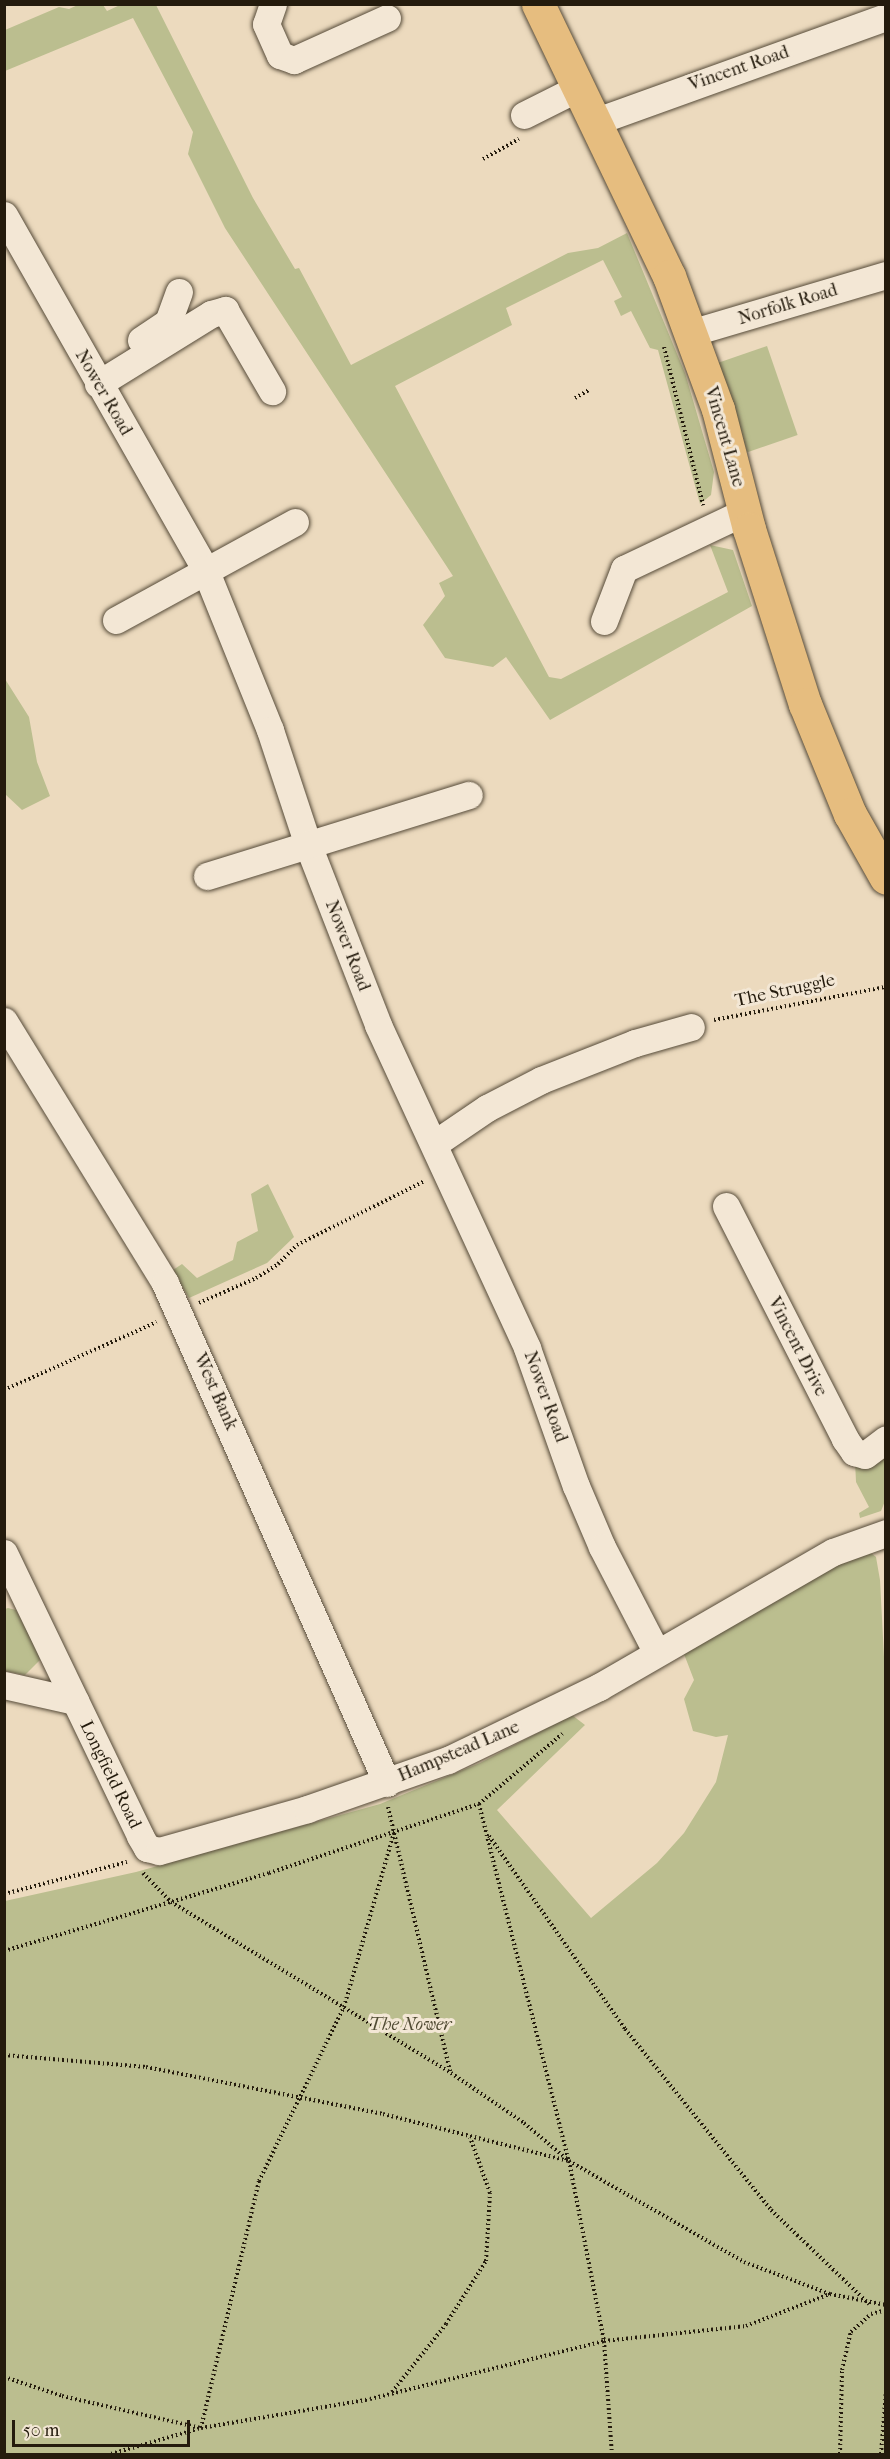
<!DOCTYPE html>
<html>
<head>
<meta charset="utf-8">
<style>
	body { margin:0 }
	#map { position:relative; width:890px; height:2459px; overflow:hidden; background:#ecdabe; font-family:"IM FELL French Canon",serif }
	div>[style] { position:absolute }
	.green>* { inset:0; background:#bbbe8f; transform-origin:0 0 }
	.path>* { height:4px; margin-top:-2px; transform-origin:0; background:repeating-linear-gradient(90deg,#241b0d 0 1.5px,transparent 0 4.5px) }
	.roads { filter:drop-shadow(0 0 2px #564b39) drop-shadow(0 0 2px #564b39) }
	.minor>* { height:27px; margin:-13.5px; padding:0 13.5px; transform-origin:13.5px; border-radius:13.5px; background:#f3e7d5 }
	.major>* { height:33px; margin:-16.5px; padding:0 16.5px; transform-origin:16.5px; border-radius:16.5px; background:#e6bd7f }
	span { translate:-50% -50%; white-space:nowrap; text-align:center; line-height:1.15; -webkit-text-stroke:6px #f3e7d5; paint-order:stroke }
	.street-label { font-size:18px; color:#241b0d }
	.park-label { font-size:18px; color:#514c34; font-style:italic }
	.frame { position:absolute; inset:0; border:6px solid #241b0d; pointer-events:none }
	.scale { position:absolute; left:12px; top:2420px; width:178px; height:27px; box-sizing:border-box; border:3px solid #241b0d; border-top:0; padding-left:8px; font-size:18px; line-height:21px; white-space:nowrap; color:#241b0d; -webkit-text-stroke:4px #f3e7d5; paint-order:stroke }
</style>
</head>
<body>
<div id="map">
	<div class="green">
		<div style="clip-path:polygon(80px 4px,103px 5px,107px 11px,120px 5px,156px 5px,253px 198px,295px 269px,299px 268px,351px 365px,568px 253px,598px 248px,627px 233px,685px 373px,714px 472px,711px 495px,700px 504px,658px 350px,650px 348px,631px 311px,621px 316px,614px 301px,622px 297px,603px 260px,506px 308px,512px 325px,395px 386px,549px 677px,561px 679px,728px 592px,710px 545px,733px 550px,752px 606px,550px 720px,506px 657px,493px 667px,445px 658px,423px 625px,445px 596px,439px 583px,453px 576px,225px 228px,188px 154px,193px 132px,133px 18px,5px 71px,5px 30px,59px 7px,69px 9px)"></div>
		<div style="left:767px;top:346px;width:94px;height:53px;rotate:71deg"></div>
		<div style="clip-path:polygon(5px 679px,29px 717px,37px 762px,50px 796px,22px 810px,5px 794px)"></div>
		<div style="clip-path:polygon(268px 1184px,294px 1237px,267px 1263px,189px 1298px,173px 1270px,182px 1264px,197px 1278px,233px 1260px,237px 1242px,258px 1231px,251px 1194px)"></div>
		<div style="clip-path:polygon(885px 1442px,885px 1501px,881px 1511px,860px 1518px,859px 1513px,869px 1507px,856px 1482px,855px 1461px)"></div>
		<div style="clip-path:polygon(866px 1549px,876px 1557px,880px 1580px,884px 1657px,885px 2454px,5px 2454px,5px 1901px,136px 1872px,380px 1804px,480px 1763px,572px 1715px,585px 1725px,497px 1810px,591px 1918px,657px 1863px,684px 1833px,716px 1782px,728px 1735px,716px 1737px,693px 1731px,684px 1699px,694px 1680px,684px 1654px,701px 1644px,715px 1629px)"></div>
		<div style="clip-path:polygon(8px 1608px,16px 1610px,37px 1649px,40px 1660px,25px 1675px,5px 1671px,5px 1609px)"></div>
	</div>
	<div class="path">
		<div style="left:483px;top:159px;width:41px;rotate:-29.1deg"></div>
		<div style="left:664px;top:347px;width:163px;rotate:76.1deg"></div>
		<div style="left:575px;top:398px;width:16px;rotate:-30deg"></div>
		<div style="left:714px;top:1020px;width:175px;rotate:-10.9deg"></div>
		<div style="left:199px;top:1303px;width:62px;rotate:-23.7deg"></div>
		<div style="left:256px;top:1278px;width:26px;rotate:-32deg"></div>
		<div style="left:278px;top:1264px;width:27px;rotate:-45deg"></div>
		<div style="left:297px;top:1245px;width:142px;rotate:-26.7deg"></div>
		<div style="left:4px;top:1390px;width:167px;rotate:-24deg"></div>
		<div style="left:479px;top:1804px;width:368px;rotate:75.9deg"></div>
		<div style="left:569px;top:2161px;width:183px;rotate:79deg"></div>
		<div style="left:604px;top:2341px;width:113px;rotate:86deg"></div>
		<div style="left:388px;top:1807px;width:272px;rotate:76.8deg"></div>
		<div style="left:489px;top:1836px;width:236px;rotate:54.8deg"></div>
		<div style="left:625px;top:2029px;width:233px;rotate:51.1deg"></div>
		<div style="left:771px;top:2210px;width:136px;rotate:43.8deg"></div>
		<div style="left:143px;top:1873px;width:40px;rotate:46deg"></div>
		<div style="left:171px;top:1902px;width:328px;rotate:31.4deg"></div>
		<div style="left:451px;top:2073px;width:88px;rotate:34.4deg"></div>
		<div style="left:524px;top:2123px;width:57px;rotate:40.1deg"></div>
		<div style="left:4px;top:1894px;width:127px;rotate:-14.6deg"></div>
		<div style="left:4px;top:1951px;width:276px;rotate:-16.4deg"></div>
		<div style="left:269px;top:1873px;width:221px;rotate:-18.2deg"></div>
		<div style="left:479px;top:1804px;width:109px;rotate:-40.1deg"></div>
		<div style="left:4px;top:2055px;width:143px;rotate:4.8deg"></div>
		<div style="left:146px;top:2067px;width:242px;rotate:11.2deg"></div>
		<div style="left:383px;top:2114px;width:192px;rotate:14.2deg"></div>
		<div style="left:569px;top:2161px;width:202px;rotate:30deg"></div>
		<div style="left:744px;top:2262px;width:92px;rotate:20.4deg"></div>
		<div style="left:4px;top:2377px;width:61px;rotate:18.1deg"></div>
		<div style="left:62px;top:2396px;width:143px;rotate:13deg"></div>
		<div style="left:201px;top:2428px;width:254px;rotate:-76.8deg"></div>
		<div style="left:259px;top:2181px;width:194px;rotate:-64deg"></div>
		<div style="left:344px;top:2007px;width:181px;rotate:-74deg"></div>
		<div style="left:392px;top:2392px;width:87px;rotate:-51.5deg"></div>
		<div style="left:446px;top:2324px;width:75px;rotate:-57.6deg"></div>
		<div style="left:486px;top:2261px;width:68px;rotate:-86.6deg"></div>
		<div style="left:490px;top:2193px;width:59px;rotate:-109.7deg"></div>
		<div style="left:111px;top:2454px;width:94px;rotate:-16.1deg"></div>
		<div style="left:201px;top:2428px;width:171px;rotate:-9.7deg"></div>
		<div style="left:370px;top:2399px;width:241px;rotate:-13.9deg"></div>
		<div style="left:604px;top:2341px;width:143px;rotate:-6deg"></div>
		<div style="left:746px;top:2326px;width:90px;rotate:-20.9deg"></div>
		<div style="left:830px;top:2294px;width:57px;rotate:11.1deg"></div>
		<div style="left:840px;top:2454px;width:84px;rotate:-88.6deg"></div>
		<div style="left:842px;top:2370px;width:39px;rotate:-77deg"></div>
		<div style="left:851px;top:2332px;width:27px;rotate:-42deg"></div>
		<div style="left:871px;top:2314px;width:16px;rotate:-15deg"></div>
		<div style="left:881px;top:2454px;width:64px;rotate:-85.5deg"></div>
	</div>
	<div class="roads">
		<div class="minor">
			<div style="left:273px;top:4px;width:21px;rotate:109deg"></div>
			<div style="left:266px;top:24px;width:34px;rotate:66deg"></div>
			<div style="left:280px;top:55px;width:15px;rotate:20deg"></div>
			<div style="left:294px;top:60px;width:102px;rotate:-24.3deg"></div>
			<div style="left:524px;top:115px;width:58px;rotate:-26.6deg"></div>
			<div style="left:594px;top:122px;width:310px;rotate:-19.8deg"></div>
			<div style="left:4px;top:215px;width:407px;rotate:60.4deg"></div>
			<div style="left:205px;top:569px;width:174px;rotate:68deg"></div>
			<div style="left:270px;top:730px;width:121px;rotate:71.7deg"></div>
			<div style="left:308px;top:845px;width:193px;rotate:68.7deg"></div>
			<div style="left:378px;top:1025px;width:356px;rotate:65.2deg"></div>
			<div style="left:527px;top:1348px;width:146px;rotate:70.5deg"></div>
			<div style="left:576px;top:1486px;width:66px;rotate:66.9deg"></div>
			<div style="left:602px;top:1547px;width:117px;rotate:62.6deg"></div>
			<div style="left:690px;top:333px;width:204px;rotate:-16.5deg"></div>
			<div style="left:141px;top:340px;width:32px;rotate:-34deg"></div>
			<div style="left:168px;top:322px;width:32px;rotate:-70deg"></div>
			<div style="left:98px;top:384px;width:133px;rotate:-31.8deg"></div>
			<div style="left:211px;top:314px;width:15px;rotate:-16deg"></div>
			<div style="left:225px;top:310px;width:94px;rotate:59.9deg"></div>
			<div style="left:116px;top:620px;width:204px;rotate:-28.7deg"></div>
			<div style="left:604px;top:621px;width:56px;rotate:-69deg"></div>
			<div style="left:624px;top:569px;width:133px;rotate:-25.4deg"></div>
			<div style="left:207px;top:876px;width:274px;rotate:-17.2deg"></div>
			<div style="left:4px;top:1021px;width:308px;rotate:58.4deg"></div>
			<div style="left:165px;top:1283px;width:547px;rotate:66.06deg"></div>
			<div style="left:434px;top:1144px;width:64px;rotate:-34.2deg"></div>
			<div style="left:487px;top:1108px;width:61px;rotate:-27.4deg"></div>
			<div style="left:541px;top:1080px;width:101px;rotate:-21.5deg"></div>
			<div style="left:635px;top:1043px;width:58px;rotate:-15.9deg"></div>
			<div style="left:726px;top:1206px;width:262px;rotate:62.9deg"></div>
			<div style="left:845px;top:1439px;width:16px;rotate:55deg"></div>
			<div style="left:854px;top:1452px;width:11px;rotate:15deg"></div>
			<div style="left:865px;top:1455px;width:26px;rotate:-37deg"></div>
			<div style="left:4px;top:1553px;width:314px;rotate:64.3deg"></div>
			<div style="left:140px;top:1836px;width:14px;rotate:60deg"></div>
			<div style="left:147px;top:1848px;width:12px;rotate:14deg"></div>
			<div style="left:159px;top:1851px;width:154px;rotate:-15.8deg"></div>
			<div style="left:307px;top:1809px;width:149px;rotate:-19.2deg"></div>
			<div style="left:448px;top:1760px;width:168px;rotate:-25.8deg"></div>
			<div style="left:599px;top:1687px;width:270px;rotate:-30deg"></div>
			<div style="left:833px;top:1552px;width:56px;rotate:-19.7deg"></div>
			<div style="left:4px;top:1685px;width:73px;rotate:12.7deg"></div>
		</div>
		<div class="major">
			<div style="left:538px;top:4px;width:302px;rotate:64.3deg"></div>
			<div style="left:669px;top:276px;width:142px;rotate:69.8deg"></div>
			<div style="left:718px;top:409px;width:124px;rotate:75.5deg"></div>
			<div style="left:749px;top:529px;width:184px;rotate:72.3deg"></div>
			<div style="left:805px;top:704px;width:119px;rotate:67.8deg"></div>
			<div style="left:850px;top:814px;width:73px;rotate:60.6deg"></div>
		</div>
	</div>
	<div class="street-label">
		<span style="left:739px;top:69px;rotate:-19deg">Vincent Road</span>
		<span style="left:788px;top:305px;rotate:-17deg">Norfolk Road</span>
		<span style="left:103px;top:393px;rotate:60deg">Nower Road</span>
		<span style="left:724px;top:437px;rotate:74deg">Vincent Lane</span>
		<span style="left:347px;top:946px;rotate:69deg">Nower Road</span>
		<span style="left:785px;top:991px;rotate:-12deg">The Struggle</span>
		<span style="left:797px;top:1347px;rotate:63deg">Vincent Drive</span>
		<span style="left:215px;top:1392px;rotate:66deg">West Bank</span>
		<span style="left:545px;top:1397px;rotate:70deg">Nower Road</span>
		<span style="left:459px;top:1752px;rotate:-23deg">Hampstead Lane</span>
		<span style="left:110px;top:1775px;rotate:64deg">Longfield Road</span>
	</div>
	<div class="park-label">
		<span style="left:410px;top:2025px">The Nower</span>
	</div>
	<div class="frame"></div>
	<div class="scale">50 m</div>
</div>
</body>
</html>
